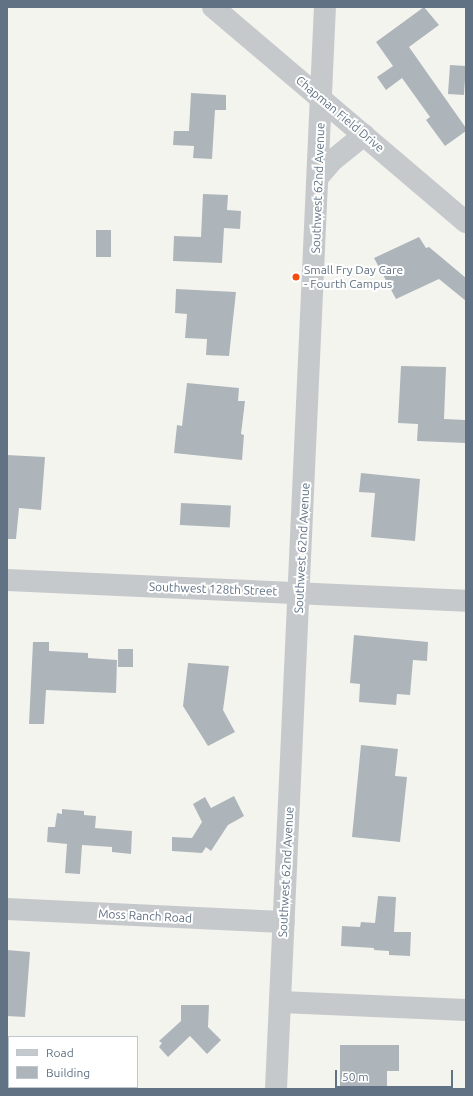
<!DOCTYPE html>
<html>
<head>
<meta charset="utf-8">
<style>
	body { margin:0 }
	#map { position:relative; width:473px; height:1096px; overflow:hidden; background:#f4f4ef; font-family:Ubuntu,sans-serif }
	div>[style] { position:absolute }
	.building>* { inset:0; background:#adb5bb; transform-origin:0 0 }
	.minor>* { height:22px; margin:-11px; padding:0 11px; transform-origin:11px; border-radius:11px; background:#c6c9cc }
	.dots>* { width:11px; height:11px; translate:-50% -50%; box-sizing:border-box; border:2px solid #fff; border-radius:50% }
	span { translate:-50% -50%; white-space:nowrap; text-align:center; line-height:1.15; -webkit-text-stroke:4px #fff; paint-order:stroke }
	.street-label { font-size:12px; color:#607284 }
	.poi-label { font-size:12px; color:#607284 }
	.left { translate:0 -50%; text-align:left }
	.frame { position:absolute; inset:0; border:8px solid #607284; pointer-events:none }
	.legend { position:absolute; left:8px; top:1036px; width:130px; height:52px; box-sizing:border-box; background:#fff; border:1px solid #bfc7ce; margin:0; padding:5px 7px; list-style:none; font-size:12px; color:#607284 }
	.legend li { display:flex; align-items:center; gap:8px; height:20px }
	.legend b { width:20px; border:1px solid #bfc7ce }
	.scale { position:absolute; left:335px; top:1070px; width:118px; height:18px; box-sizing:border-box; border:2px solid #607284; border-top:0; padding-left:5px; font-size:12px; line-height:14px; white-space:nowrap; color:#607284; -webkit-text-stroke:3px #fff; paint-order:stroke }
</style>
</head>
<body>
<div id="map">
	<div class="building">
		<div style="clip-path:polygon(424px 7px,439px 25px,409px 47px,466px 128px,466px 131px,445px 146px,426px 120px,430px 117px,402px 78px,386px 90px,377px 77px,393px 66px,376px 42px)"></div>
		<div style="left:450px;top:65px;width:16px;height:29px;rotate:4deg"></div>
		<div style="clip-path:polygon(191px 93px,226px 95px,226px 110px,215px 110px,212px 159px,193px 158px,194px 146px,173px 145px,174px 131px,189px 131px)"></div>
		<div style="clip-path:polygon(203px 194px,228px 195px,227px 210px,241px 211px,240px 229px,224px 228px,222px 263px,173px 261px,174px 236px,201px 237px)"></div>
		<div style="left:96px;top:230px;width:15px;height:27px"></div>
		<div style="clip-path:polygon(419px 237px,426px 248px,429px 247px,466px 278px,466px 301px,439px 279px,396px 299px,374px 258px)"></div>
		<div style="clip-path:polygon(176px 289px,236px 292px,229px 356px,206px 355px,207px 339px,185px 338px,187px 314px,175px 313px)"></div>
		<div style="clip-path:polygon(401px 366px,446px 367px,444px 419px,466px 420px,466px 443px,417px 441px,418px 424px,398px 423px)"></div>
		<div style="clip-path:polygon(187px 383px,239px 388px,238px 401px,245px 401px,241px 434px,244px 435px,242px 460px,174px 453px,177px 425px,182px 426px)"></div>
		<div style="clip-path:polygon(7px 455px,45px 457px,41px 510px,19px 508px,16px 539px,7px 539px)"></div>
		<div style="clip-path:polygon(361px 473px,420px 479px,415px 541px,371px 537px,375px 493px,359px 492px)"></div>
		<div style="left:181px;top:503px;width:50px;height:22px;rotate:3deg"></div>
		<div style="clip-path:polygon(354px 635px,428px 642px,427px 661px,413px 660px,410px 695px,397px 694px,396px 705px,359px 702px,360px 684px,350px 683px)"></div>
		<div style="clip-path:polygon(33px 642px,49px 642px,49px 651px,88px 653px,88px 658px,117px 660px,116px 693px,46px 690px,44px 724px,29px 724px)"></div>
		<div style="left:118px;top:649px;width:15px;height:18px"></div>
		<div style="clip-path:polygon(188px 663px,229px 666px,223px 710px,235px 732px,208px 746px,183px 706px)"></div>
		<div style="clip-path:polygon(361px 745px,398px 749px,395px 776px,407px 777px,400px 842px,352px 837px)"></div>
		<div style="clip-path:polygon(234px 796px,244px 816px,228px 825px,211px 851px,206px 847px,202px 853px,172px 851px,172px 837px,192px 838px,202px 822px,193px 804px,205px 797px,211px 808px)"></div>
		<div style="clip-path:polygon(62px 809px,84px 811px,84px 815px,96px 816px,95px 828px,132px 831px,131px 854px,112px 852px,112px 847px,82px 845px,80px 874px,65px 873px,67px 844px,47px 842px,48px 827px,55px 827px,57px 813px,62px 814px)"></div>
		<div style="clip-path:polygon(378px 896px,396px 897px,394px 932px,411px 932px,410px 956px,389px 955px,389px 951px,374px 950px,374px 948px,341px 946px,342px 926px,360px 927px,361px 922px,375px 923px)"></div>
		<div style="clip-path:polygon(7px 950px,30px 952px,25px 1017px,7px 1016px)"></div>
		<div style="clip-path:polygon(181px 1005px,209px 1005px,208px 1027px,221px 1040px,207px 1054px,190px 1036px,168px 1057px,159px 1047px,162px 1043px,159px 1041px,181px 1021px)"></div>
		<div style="clip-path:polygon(340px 1045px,399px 1045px,399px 1071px,387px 1071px,387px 1089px,340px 1089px)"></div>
	</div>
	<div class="minor">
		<div style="left:213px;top:7px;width:332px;rotate:40.4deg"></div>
		<div style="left:319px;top:176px;width:21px;rotate:-49deg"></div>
		<div style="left:333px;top:160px;width:40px;rotate:-39deg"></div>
		<div style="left:7px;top:580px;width:459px;rotate:2.6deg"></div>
		<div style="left:7px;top:909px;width:277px;rotate:2.7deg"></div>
		<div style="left:281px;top:1002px;width:185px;rotate:2.5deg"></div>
		<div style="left:276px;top:1089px;width:1083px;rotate:-87.41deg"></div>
	</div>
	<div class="dots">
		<div style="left:296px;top:277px;background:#f54c0f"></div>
	</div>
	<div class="street-label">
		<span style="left:340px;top:114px;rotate:40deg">Chapman Field Drive</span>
		<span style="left:318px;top:188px;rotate:-88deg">Southwest 62nd Avenue</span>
		<span style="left:302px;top:548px;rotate:-87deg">Southwest 62nd Avenue</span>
		<span style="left:213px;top:589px;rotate:2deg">Southwest 128th Street</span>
		<span style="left:286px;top:872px;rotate:-87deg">Southwest 62nd Avenue</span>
		<span style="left:145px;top:916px;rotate:3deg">Moss Ranch Road</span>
	</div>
	<div class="poi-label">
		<span class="left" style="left:304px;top:277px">Small Fry Day Care<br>- Fourth Campus</span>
	</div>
	<div class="frame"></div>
	<ul class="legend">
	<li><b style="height:5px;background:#c6c9cc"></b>Road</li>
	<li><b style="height:11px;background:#adb5bb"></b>Building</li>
	</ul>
	<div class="scale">50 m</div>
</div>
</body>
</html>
